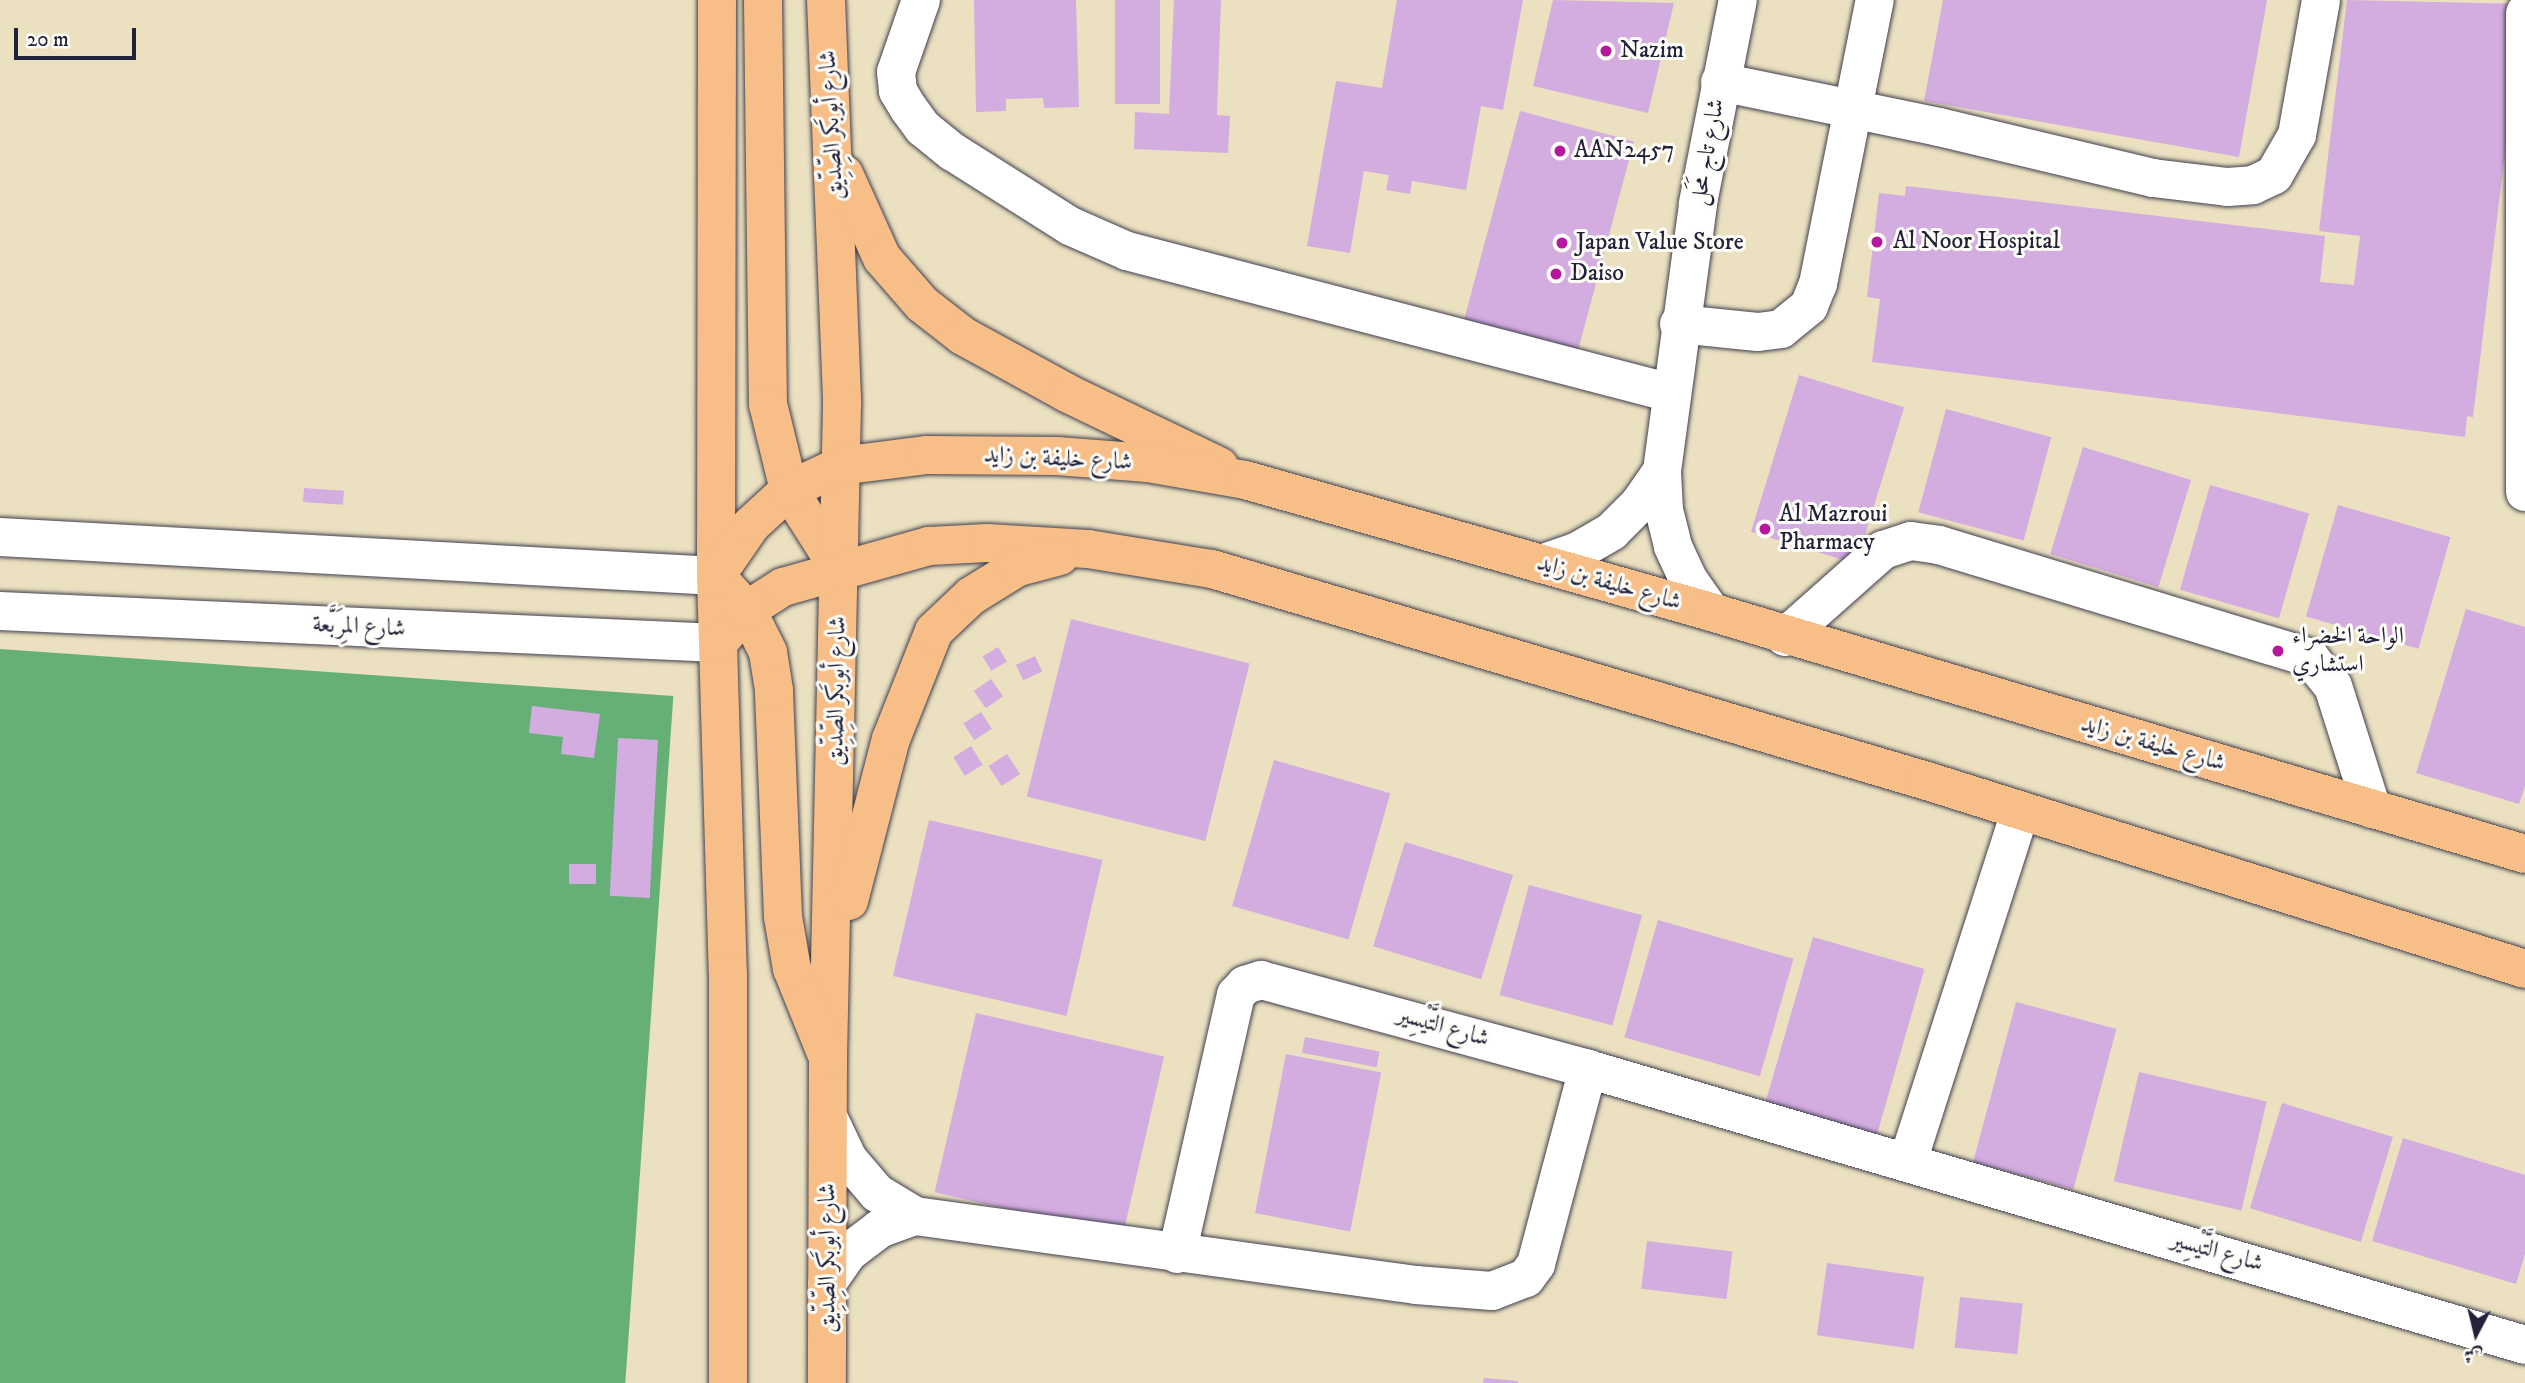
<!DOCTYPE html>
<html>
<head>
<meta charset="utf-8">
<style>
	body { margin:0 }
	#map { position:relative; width:2525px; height:1383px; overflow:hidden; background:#ebe1c0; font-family:"IM FELL DW Pica",Amiri,serif }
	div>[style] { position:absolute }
	.forest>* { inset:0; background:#66b078; transform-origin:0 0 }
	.building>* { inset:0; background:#d3ace0; transform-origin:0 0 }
	.roads { filter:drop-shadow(0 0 2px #403f4f) drop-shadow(0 0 2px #403f4f) }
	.minor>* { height:38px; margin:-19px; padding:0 19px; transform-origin:19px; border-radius:19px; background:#fff }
	.major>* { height:38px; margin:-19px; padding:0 19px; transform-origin:19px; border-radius:19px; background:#f7be87 }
	.dots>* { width:19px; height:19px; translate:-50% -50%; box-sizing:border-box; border:4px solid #fdfcf7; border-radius:50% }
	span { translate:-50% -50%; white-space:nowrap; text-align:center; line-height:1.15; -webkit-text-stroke:6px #fdfcf7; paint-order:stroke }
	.poi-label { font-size:24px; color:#22223b }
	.left { translate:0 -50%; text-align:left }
	.street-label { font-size:24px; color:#22223b }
	.north { position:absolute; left:2441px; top:1299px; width:70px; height:70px; -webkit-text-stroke:5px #fdfcf7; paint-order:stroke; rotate:187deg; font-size:19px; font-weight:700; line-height:28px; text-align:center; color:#22223b }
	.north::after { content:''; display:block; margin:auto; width:24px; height:32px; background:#22223b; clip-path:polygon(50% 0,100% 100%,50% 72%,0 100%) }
	.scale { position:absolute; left:14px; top:28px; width:122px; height:32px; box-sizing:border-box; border:4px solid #22223b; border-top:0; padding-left:9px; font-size:21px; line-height:24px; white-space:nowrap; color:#22223b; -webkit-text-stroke:5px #fdfcf7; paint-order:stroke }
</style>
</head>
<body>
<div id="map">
	<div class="forest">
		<div style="left:0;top:649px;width:675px;height:734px;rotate:4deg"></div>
	</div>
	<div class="building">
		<div style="clip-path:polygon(974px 0,1076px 0,1079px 107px,1044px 108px,1043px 98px,1006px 99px,1006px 111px,976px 112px)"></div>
		<div style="left:1115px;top:0;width:45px;height:104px"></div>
		<div style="clip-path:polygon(1174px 0,1221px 0,1217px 115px,1230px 116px,1228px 153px,1134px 149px,1135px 112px,1169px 114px)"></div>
		<div style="clip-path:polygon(1397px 0,1523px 0,1503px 110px,1481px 106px,1466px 190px,1412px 181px,1410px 194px,1386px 190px,1389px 175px,1364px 171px,1350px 253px,1307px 246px,1336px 81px,1382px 88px)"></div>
		<div style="clip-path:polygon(1553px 0,1674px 3px,1648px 113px,1533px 86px)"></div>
		<div style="clip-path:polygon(1943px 0,2267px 0,2239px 157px,1924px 101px)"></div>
		<div style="clip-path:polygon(2347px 0,2523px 4px,2473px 417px,2467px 416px,2465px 437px,1872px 362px,1880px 299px,1867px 297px,1879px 193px,1905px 196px,1906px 186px,2325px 236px,2320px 282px,2354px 285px,2360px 236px,2319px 231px)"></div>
		<div style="left:1520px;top:111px;width:118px;height:216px;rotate:15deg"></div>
		<div style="left:1799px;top:375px;width:110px;height:164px;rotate:17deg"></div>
		<div style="left:1946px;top:409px;width:109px;height:107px;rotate:15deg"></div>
		<div style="left:2083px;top:447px;width:113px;height:112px;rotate:17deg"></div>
		<div style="left:2210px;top:485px;width:103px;height:109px;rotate:16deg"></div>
		<div style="left:304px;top:488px;width:40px;height:14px;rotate:4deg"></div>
		<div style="left:2338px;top:505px;width:117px;height:116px;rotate:16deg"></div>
		<div style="clip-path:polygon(2466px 609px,2525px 627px,2525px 786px,2519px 804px,2416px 773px)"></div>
		<div style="left:1071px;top:619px;width:184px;height:183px;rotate:14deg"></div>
		<div style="left:998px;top:647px;width:17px;height:18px;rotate:59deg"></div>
		<div style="left:1035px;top:656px;width:17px;height:21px;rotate:65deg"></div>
		<div style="left:991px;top:679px;width:21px;height:21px;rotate:55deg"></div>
		<div style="clip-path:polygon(532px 706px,600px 714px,594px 758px,561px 754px,563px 737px,529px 733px)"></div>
		<div style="left:981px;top:712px;width:20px;height:21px;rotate:57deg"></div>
		<div style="left:618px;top:738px;width:40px;height:158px;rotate:3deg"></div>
		<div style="left:971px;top:746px;width:22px;height:21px;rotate:58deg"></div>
		<div style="left:1007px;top:754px;width:24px;height:22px;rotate:57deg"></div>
		<div style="left:1274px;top:760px;width:121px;height:152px;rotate:16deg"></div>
		<div style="left:929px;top:820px;width:178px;height:160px;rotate:13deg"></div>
		<div style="left:1405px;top:842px;width:113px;height:109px;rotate:17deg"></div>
		<div style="left:569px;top:864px;width:27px;height:20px"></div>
		<div style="left:1529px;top:885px;width:117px;height:114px;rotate:15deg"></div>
		<div style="left:1658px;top:920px;width:141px;height:122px;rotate:16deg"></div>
		<div style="left:1813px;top:937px;width:116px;height:178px;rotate:16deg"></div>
		<div style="left:2016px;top:1002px;width:104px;height:166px;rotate:15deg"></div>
		<div style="left:976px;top:1013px;width:193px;height:184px;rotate:13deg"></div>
		<div style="left:1305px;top:1037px;width:76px;height:16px;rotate:11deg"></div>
		<div style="left:1286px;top:1054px;width:97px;height:162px;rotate:11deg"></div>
		<div style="left:2139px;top:1072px;width:131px;height:112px;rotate:13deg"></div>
		<div style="left:2282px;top:1103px;width:116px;height:110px;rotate:17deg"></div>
		<div style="clip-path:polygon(2403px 1138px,2525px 1175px,2525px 1254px,2516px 1284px,2372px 1241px)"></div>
		<div style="left:1647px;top:1241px;width:86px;height:48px;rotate:7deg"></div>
		<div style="left:1827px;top:1263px;width:98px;height:73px;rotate:8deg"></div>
		<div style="left:1960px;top:1297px;width:63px;height:51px;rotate:6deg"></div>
		<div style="clip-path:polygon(1484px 1378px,1518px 1381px,1518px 1383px,1483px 1383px)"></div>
	</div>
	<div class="roads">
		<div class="minor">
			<div style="left:921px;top:0;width:76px;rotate:109.1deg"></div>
			<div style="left:896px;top:72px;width:19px;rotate:84deg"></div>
			<div style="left:898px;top:91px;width:21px;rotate:59deg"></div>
			<div style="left:909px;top:109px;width:24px;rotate:54deg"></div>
			<div style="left:923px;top:128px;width:38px;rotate:39deg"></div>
			<div style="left:953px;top:152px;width:138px;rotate:32.3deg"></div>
			<div style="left:1070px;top:226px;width:62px;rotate:23.7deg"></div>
			<div style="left:1127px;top:251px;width:562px;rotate:14.63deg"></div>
			<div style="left:2525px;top:13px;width:479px;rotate:90deg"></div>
			<div style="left:1720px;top:82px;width:224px;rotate:11.6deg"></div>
			<div style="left:1939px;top:127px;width:220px;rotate:13.4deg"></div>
			<div style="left:2153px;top:178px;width:75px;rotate:6.9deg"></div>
			<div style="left:2227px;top:187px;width:26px;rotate:-4deg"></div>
			<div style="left:2253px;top:185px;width:23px;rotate:-25deg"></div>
			<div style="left:2274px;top:175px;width:46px;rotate:-60.1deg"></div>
			<div style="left:2297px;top:135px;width:137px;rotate:-79.9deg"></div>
			<div style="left:1679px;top:324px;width:79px;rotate:5.8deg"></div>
			<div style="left:1758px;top:332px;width:23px;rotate:-7deg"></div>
			<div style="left:1781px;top:329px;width:36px;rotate:-39deg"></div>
			<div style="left:1809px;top:306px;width:24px;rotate:-68deg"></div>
			<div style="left:1818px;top:284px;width:290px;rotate:-78.7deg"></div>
			<div style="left:0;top:537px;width:717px;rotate:3.12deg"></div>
			<div style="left:1541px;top:564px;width:39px;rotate:-19deg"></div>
			<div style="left:1578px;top:551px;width:39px;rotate:-30deg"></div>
			<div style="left:1612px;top:531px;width:38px;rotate:-45deg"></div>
			<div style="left:1639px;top:504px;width:40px;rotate:-55.1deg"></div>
			<div style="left:0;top:611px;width:719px;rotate:2.55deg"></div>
			<div style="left:1711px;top:612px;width:38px;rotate:-125deg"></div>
			<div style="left:1689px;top:581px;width:38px;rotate:-115deg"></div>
			<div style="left:1673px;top:546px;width:37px;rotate:-104deg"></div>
			<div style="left:1664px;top:510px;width:39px;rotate:-93deg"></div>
			<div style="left:1662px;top:471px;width:270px;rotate:-82.3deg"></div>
			<div style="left:1698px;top:203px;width:207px;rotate:-78.9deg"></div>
			<div style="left:1785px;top:637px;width:131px;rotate:-41.6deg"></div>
			<div style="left:1883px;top:550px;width:29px;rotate:-18deg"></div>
			<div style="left:1911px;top:541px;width:28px;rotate:8deg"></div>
			<div style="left:1939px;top:545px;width:388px;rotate:16.9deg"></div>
			<div style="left:2310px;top:658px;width:36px;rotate:51deg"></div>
			<div style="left:2333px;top:686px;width:129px;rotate:72.4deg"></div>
			<div style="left:829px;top:1119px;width:44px;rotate:64.6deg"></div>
			<div style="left:848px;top:1159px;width:45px;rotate:49.5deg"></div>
			<div style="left:877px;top:1193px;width:44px;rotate:31.2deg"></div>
			<div style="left:915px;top:1216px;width:506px;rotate:7.84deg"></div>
			<div style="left:1416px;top:1285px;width:76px;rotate:4.5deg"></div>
			<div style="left:1492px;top:1291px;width:36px;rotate:-21deg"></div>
			<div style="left:1526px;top:1278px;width:17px;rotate:-54deg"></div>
			<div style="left:1536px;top:1264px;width:202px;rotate:-75.1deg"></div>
			<div style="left:1908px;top:1161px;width:367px;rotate:-72.2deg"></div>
			<div style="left:1177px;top:1254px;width:266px;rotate:-77.2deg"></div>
			<div style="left:1236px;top:995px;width:13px;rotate:-48deg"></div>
			<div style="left:1245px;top:985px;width:17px;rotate:-17deg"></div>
			<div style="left:1261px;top:980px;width:339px;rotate:15.2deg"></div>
			<div style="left:1588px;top:1069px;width:977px;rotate:16.41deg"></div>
			<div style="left:827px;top:1283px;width:38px;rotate:-55deg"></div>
			<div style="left:849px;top:1252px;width:38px;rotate:-37deg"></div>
			<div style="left:879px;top:1229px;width:38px;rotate:-20deg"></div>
		</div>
		<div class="major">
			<div style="left:717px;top:0;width:576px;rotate:90.1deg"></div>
			<div style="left:716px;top:576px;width:397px;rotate:88.3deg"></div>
			<div style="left:728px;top:973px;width:410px;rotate:90deg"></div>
			<div style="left:763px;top:0;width:404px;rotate:89.3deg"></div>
			<div style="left:768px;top:404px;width:89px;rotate:76.3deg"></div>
			<div style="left:789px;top:490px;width:93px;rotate:57.7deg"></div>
			<div style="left:826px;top:0;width:405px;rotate:87.7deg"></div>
			<div style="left:842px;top:405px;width:653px;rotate:91.23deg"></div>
			<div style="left:828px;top:1058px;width:325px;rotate:90.2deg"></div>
			<div style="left:844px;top:174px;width:92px;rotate:65.7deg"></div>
			<div style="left:882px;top:258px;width:61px;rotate:49deg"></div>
			<div style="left:922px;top:304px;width:52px;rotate:38deg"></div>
			<div style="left:963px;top:336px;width:119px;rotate:28.7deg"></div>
			<div style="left:1067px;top:393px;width:169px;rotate:25.7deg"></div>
			<div style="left:718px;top:643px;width:44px;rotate:-48.7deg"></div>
			<div style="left:747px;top:610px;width:43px;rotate:-32.6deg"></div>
			<div style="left:783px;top:587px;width:152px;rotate:-15.7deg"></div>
			<div style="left:929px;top:546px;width:58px;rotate:-3deg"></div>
			<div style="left:987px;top:543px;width:101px;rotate:3.4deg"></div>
			<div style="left:1088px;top:549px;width:126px;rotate:9.2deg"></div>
			<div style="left:1212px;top:569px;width:746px;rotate:16.52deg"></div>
			<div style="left:1927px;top:781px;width:627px;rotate:17.45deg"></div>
			<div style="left:849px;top:901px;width:167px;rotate:-75.5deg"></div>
			<div style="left:891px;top:739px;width:116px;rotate:-68.3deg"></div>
			<div style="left:934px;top:631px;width:51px;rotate:-43.4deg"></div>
			<div style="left:971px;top:596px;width:55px;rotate:-31.7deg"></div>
			<div style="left:1018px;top:567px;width:43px;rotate:-14.7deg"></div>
			<div style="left:828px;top:1058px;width:96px;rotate:-112deg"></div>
			<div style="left:792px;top:969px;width:53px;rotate:-99.8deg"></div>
			<div style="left:783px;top:917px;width:227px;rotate:-92.3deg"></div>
			<div style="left:774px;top:690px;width:38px;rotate:-99deg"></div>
			<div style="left:768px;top:652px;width:47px;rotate:-116.6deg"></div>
			<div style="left:747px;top:610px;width:46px;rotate:-132.4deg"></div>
			<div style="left:716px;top:576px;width:62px;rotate:-55.5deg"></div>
			<div style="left:751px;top:525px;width:52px;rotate:-42.6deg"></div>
			<div style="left:789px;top:490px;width:56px;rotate:-25.2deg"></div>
			<div style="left:840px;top:466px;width:88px;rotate:-7.2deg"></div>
			<div style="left:927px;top:455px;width:130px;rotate:0.4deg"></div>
			<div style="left:1057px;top:456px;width:91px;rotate:4.4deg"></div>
			<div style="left:1148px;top:463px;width:98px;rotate:9.9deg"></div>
			<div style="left:1245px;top:480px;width:484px;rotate:15.8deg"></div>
			<div style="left:1711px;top:612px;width:849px;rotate:16.56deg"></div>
		</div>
	</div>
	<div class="dots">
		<div style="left:1606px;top:51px;background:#b5179e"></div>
		<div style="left:1560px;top:151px;background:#b5179e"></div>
		<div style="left:1877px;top:242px;background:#b5179e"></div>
		<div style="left:1562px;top:243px;background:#b5179e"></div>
		<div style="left:1556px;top:274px;background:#b5179e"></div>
		<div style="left:1765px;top:529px;background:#b5179e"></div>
		<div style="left:2278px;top:651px;background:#b5179e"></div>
	</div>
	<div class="poi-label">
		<span class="left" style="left:1620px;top:51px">Nazim</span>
		<span class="left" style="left:1574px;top:151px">AAN2457</span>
		<span class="left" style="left:1893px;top:242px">Al Noor Hospital</span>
		<span class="left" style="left:1576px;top:243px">Japan Value Store</span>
		<span class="left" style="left:1570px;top:274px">Daiso</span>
		<span class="left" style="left:1779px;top:529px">Al Mazroui<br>Pharmacy</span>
		<span class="left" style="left:2292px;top:651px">الواحة الخضراء<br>استشاري</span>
	</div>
	<div class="street-label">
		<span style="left:832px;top:125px;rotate:-93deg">شارع أبوبَكر الصِّدِّيق</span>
		<span style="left:1708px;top:152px;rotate:-80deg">شارع تاج مَحَل</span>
		<span style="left:1058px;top:459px;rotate:3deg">شارع خليفة بن زايد</span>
		<span style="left:1609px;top:583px;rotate:16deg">شارع خليفة بن زايد</span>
		<span style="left:359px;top:627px;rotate:3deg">شارع المِرَبَّعة</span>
		<span style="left:837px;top:691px;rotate:-89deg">شارع أبوبَكر الصِّدِّيق</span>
		<span style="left:2153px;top:744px;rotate:16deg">شارع خليفة بن زايد</span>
		<span style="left:1443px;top:1027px;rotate:16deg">شارع التَّيْسِير</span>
		<span style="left:2217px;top:1252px;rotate:16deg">شارع التَّيْسِير</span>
		<span style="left:828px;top:1258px;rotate:-90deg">شارع أبوبَكر الصِّدِّيق</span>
	</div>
	<div class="north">ش</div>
	<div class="scale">20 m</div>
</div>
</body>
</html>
